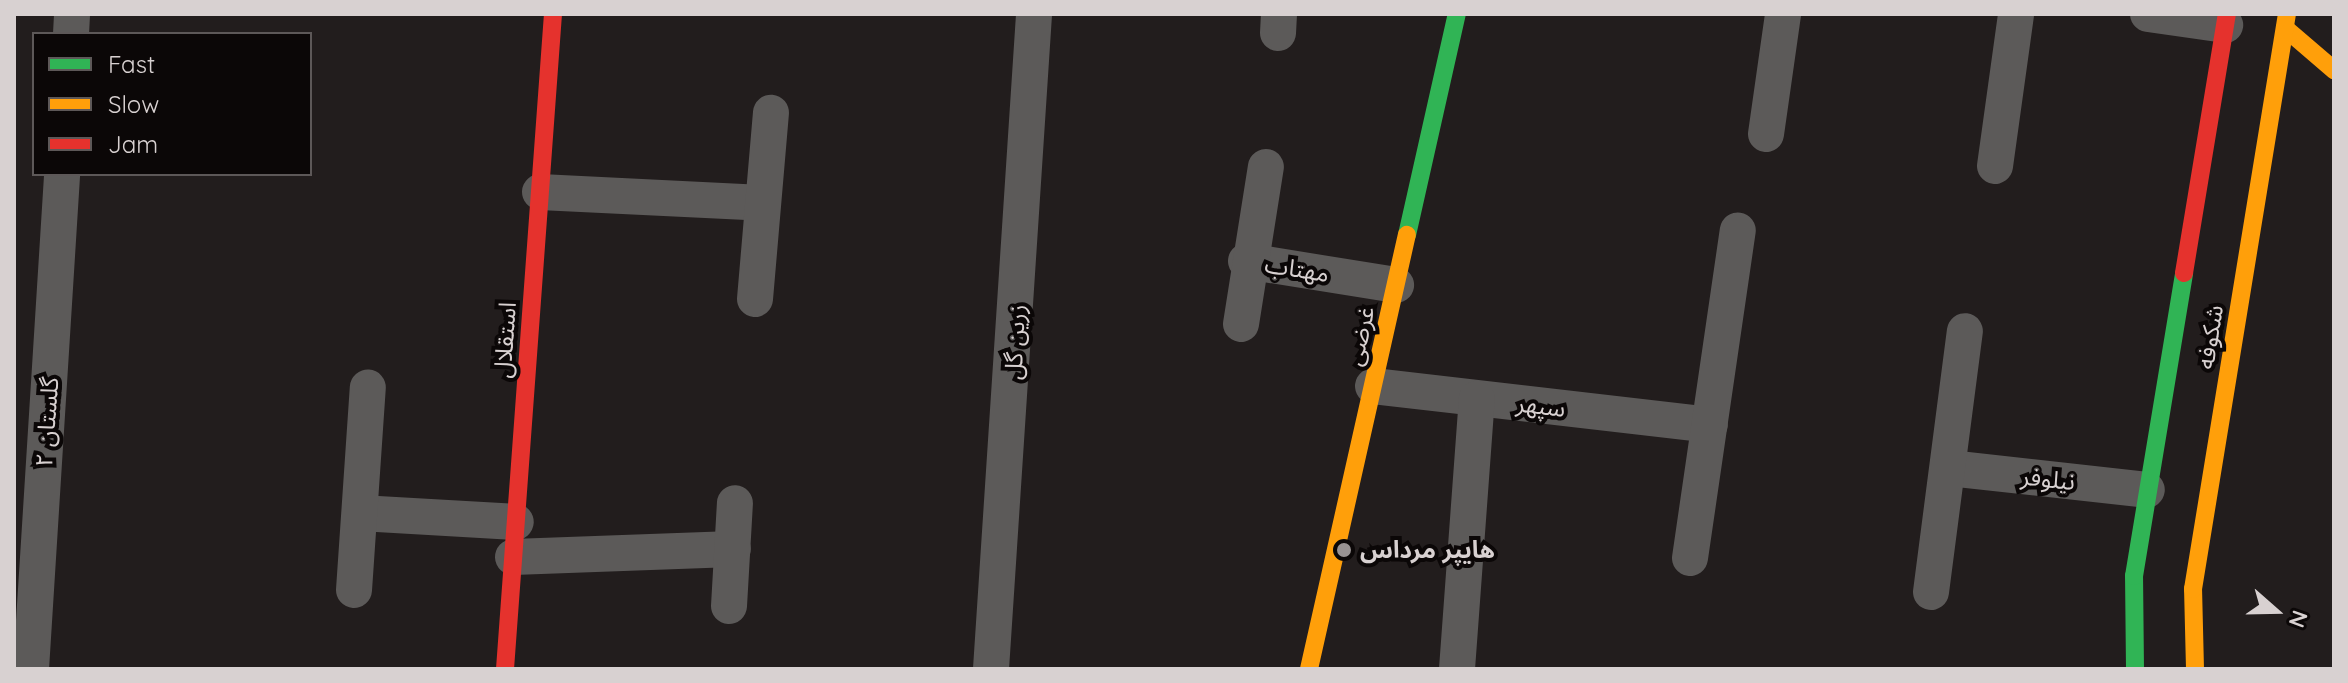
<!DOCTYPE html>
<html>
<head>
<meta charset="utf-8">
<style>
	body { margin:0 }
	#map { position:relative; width:2348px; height:683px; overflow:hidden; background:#221d1d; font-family:Quicksand,"Noto Sans Arabic",sans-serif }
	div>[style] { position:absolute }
	.street>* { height:36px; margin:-18px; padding:0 18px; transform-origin:18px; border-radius:18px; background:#5c5a59 }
	.fast>* { height:18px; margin:-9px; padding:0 9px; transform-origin:9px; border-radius:9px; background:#30b455 }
	.slow>* { height:18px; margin:-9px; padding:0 9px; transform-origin:9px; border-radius:9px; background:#ff9f0a }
	.jam>* { height:18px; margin:-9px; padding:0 9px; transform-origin:9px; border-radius:9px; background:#e5322d }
	.dots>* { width:22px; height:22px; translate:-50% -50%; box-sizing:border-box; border:4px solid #0b0707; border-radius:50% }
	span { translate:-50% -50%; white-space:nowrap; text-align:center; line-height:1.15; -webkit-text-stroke:8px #0b0707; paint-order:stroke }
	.street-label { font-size:24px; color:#d8d1d1 }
	.poi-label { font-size:24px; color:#d8d1d1; font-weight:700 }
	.left { translate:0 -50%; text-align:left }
	.frame { position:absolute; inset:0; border:16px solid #d8d1d1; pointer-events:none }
	.legend { position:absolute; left:32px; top:32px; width:280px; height:144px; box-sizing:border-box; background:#0b0707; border:2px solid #5d5858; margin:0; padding:10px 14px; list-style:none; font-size:24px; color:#d8d1d1 }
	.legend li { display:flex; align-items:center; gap:16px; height:40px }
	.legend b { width:40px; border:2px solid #5d5858 }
	.north { position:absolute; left:2236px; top:571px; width:80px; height:80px; -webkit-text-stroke:6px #0b0707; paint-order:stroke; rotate:110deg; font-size:22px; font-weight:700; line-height:32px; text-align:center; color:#d8d1d1 }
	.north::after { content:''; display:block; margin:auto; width:28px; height:36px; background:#d8d1d1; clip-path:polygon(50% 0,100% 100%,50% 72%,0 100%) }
</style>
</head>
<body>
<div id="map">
	<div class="street">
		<div style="left:2148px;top:14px;width:78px;rotate:8.1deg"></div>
		<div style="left:1278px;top:33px;width:19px;rotate:-87deg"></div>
		<div style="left:71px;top:34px;width:20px;rotate:-87deg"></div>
		<div style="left:1766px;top:134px;width:121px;rotate:-81.9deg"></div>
		<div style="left:1995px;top:166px;width:153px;rotate:-82.1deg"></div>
		<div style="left:540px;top:192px;width:223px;rotate:2.8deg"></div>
		<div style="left:1246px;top:261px;width:152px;rotate:9.1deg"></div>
		<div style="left:755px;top:299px;width:187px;rotate:-85.1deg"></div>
		<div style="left:1241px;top:324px;width:159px;rotate:-81deg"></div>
		<div style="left:1373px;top:386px;width:339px;rotate:6.6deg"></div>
		<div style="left:1949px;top:468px;width:199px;rotate:6.3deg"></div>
		<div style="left:360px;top:513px;width:156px;rotate:3.3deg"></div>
		<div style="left:513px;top:557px;width:220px;rotate:-2.1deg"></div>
		<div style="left:1690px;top:558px;width:331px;rotate:-81.7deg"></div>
		<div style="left:354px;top:590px;width:203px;rotate:-86.1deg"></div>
		<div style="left:1931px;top:592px;width:263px;rotate:-82.6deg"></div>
		<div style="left:729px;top:606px;width:103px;rotate:-86.7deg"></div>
		<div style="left:31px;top:669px;width:496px;rotate:-86.4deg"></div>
		<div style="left:991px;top:669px;width:656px;rotate:-86.24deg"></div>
		<div style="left:1457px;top:669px;width:271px;rotate:-85.8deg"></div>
	</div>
	<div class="fast">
		<div style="left:1407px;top:235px;width:227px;rotate:-77.3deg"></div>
		<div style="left:2135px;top:669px;width:93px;rotate:-90.6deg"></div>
		<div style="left:2134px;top:576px;width:307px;rotate:-80.6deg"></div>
	</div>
	<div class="slow">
		<div style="left:2285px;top:28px;width:65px;rotate:40.6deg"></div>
		<div style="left:1309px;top:669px;width:445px;rotate:-77.3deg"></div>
		<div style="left:2195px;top:669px;width:80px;rotate:-91.4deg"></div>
		<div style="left:2193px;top:589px;width:583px;rotate:-80.72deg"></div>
	</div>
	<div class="jam">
		<div style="left:2184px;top:273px;width:263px;rotate:-80.6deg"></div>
		<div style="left:505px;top:669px;width:657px;rotate:-85.81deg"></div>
	</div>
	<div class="dots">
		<div style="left:1344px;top:550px;background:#989292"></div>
	</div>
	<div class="street-label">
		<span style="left:1297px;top:269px;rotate:9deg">مهتاب</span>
		<span style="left:1360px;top:336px;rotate:-77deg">غرضی</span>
		<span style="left:2210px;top:337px;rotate:-81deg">شکوفه</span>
		<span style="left:505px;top:340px;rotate:-86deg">استقلال</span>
		<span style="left:1015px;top:342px;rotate:-87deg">زرین گل</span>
		<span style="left:1541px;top:406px;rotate:7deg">سپهر</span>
		<span style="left:47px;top:422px;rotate:-86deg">گلستان ۲</span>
		<span style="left:2048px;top:479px;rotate:6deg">نیلوفر</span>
	</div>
	<div class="poi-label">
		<span class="left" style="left:1360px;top:550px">هایپر مرداس</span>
	</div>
	<div class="frame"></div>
	<ul class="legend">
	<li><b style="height:10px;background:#30b455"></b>Fast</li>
	<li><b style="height:10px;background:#ff9f0a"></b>Slow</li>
	<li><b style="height:10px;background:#e5322d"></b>Jam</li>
	</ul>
	<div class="north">N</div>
</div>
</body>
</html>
